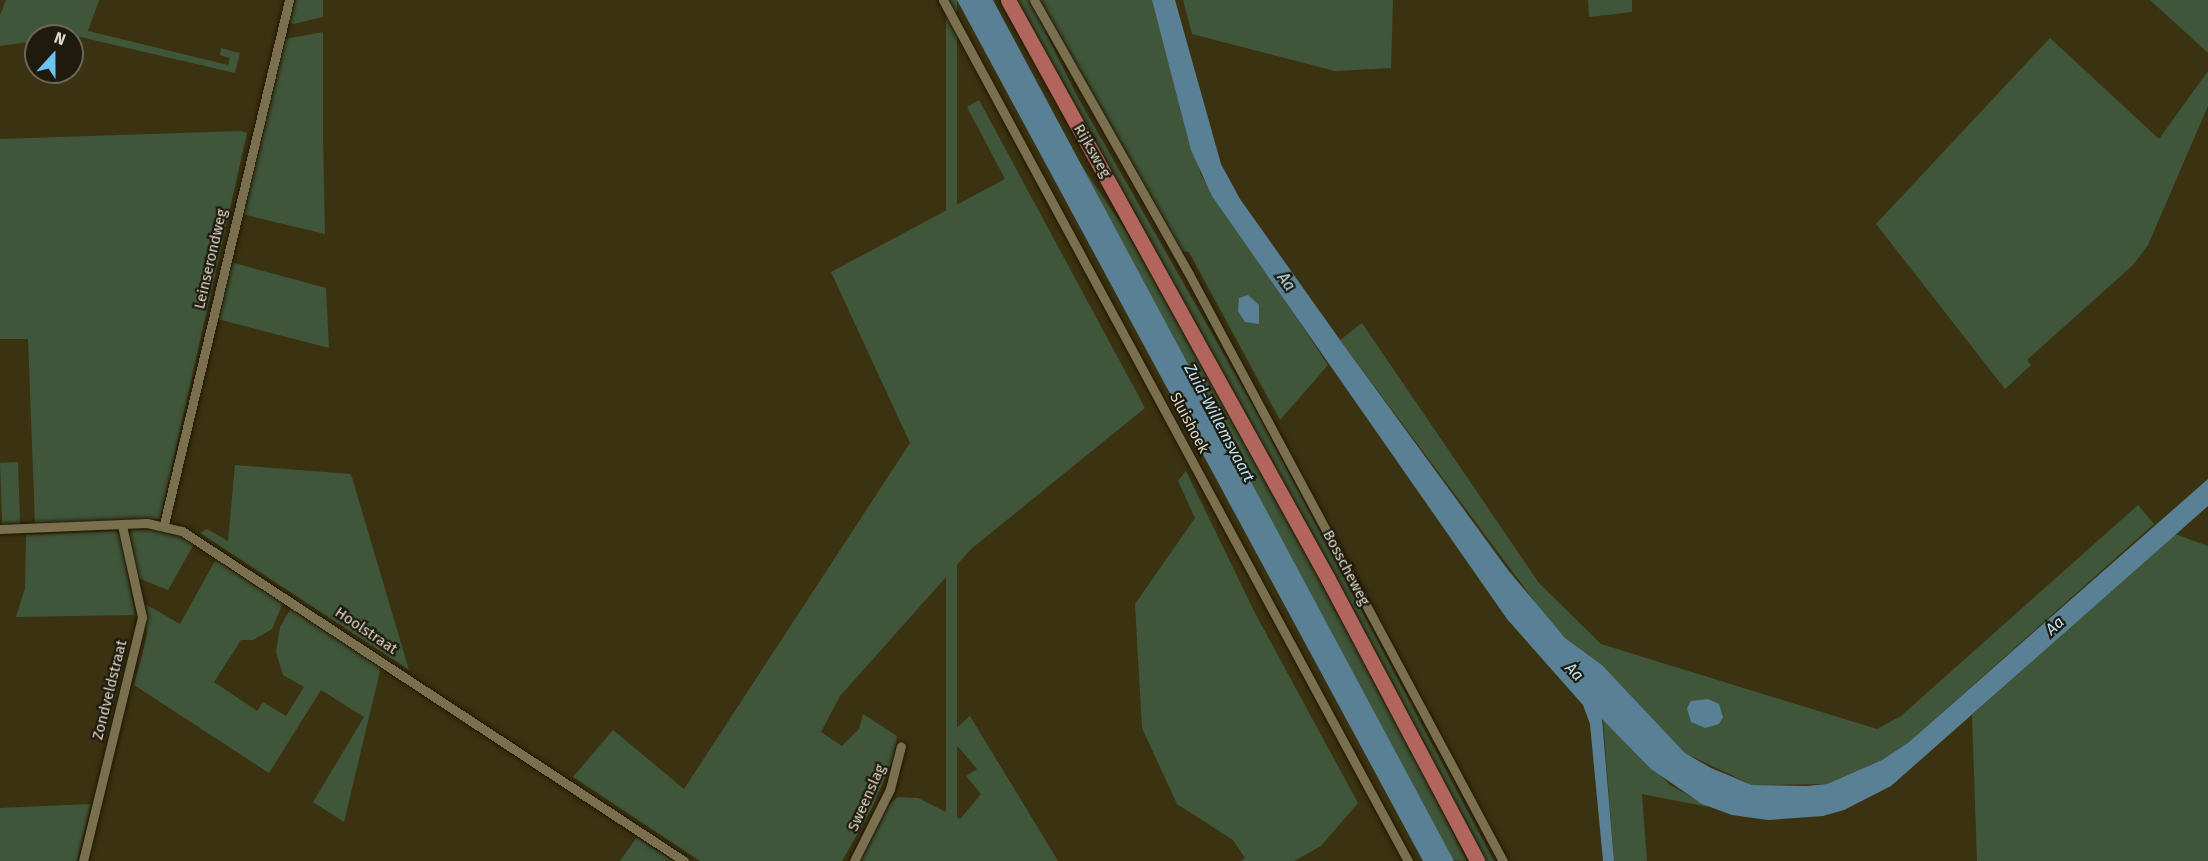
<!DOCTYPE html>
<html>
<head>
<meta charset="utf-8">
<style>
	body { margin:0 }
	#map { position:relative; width:2208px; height:861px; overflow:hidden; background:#3b3212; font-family:"Fira Sans",sans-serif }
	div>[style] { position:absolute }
	.green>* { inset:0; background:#40563a; transform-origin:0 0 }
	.water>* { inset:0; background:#598094 }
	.roads { filter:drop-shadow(0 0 2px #221900) drop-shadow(0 0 2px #221900) }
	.minor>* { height:9px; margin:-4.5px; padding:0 4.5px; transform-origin:4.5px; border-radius:4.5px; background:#7a704f }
	.primary>* { height:15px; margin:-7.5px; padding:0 7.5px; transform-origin:7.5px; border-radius:7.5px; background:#b2655d }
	span { translate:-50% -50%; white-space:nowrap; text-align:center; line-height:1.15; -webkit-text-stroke:4.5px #1e1a0d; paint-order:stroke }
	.street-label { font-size:15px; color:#dfd9c8 }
	.water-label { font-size:16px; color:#bae2f7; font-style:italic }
	.north { position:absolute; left:24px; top:24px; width:60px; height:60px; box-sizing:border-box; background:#1e1a0d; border:2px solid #6b6658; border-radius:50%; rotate:21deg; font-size:16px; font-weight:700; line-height:24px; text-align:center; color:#dfd9c8 }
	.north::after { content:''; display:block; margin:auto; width:21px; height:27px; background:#6ac3f1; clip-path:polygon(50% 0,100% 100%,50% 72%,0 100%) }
</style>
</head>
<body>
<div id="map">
	<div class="green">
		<div style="clip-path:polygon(6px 0,99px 0,88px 31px,228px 65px,230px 58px,220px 55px,221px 48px,232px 51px,240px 53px,235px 73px,76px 36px,36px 36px,36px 41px,0 46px,0 15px)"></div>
		<div style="clip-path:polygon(296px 0,323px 0,323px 17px,293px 24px,288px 21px)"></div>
		<div style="left:946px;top:0;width:11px;height:979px"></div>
		<div style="clip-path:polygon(1015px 0,1030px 0,1077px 96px,1254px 407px,1494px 861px,1481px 861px)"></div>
		<div style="clip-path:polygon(1035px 0,1152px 0,1201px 175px,1328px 365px,1280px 420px,1189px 252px,1180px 251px)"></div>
		<div style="clip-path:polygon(1183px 0,1393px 0,1391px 68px,1335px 71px,1192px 34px)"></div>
		<div style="clip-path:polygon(1588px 0,1632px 0,1632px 12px,1589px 17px)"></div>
		<div style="clip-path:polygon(2150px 0,2208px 0,2208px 53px)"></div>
		<div style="clip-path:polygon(323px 32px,323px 138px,325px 234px,242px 214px,285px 39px)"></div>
		<div style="clip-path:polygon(2050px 38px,2159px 139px,2208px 71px,2208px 106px,2148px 245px,2133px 265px,2027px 360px,2031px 365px,2005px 389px,1876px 224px)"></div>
		<div style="clip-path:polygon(979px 100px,1145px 408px,971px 549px,840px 696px,821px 732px,842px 746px,859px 729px,863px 714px,897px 736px,894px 757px,871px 810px,842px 861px,700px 861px,573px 777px,613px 730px,684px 789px,910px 443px,831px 272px,1005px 179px,967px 107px)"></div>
		<div style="clip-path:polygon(241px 131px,247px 133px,160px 519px,35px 524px,28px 339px,0 339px,0 139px)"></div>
		<div style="clip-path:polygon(1068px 146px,1122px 225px,1185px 332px,1402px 732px,1467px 861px,1453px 860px)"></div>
		<div style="clip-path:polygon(230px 262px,326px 288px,329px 348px,217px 319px)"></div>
		<div style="clip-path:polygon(1362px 323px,1539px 583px,1601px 644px,1877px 729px,1901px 716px,2138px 505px,2154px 524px,1909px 742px,1882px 760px,1827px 784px,1752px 785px,1685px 753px,1602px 665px,1565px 638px,1544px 614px,1340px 340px)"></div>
		<div style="left:18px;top:462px;width:62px;height:18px;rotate:88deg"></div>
		<div style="clip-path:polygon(235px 465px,351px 474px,409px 670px,200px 533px,207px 529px,228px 541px)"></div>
		<div style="clip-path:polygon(1186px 471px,1256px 615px,1358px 803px,1321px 846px,1294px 861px,1241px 861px,1245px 858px,1233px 840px,1177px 804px,1142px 728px,1135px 604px,1195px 518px,1178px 481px)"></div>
		<div style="clip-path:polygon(132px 530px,169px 530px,194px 544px,168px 590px,135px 577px,127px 538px)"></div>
		<div style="clip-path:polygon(116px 531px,121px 537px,135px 615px,16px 617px,25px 588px,26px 535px)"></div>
		<div style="clip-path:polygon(2175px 534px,2208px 546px,2208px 861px,1977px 861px,1972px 715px)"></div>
		<div style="clip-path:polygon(216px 559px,283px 603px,272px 629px,253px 640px,241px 640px,214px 682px,257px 711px,263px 702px,286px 716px,304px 687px,283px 675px,276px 652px,280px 627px,291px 608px,381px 667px,344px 822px,313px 802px,364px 717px,321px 690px,269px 773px,134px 685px,147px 635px,145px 604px,180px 624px)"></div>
		<div style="clip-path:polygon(970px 716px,1058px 861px,856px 861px,887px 806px,898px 797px,918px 798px,960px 819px,981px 794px,966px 776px,977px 769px,948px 735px)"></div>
		<div style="clip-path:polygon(1603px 719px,1670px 785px,1709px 807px,1642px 794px,1647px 861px,1614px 861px)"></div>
		<div style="clip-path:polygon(91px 804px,77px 861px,0 861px,0 808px)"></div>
		<div style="clip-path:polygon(637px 837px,664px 855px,674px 861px,620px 861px)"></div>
	</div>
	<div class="water">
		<div style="clip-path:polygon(957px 0,993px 0,1454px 861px,1423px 861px)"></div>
		<div style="clip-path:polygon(1152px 0,1175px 0,1221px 164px,1240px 199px,1340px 340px,1508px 570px,1565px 638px,1602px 665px,1685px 753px,1711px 768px,1752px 785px,1807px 786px,1827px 784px,1882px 760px,1909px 742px,2208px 479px,2208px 506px,1891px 786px,1844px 810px,1823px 816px,1768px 820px,1732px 815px,1702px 804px,1651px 769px,1602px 719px,1614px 861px,1603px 861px,1590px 724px,1583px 705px,1507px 619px,1212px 196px,1191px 150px)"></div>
		<div style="clip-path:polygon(1248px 295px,1259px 305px,1259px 324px,1245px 322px,1238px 311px,1239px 298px)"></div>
		<div style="clip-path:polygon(1708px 699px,1719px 704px,1723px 717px,1719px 724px,1705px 728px,1691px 722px,1687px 708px,1691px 701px)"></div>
	</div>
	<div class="roads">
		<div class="minor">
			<div style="left:943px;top:0;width:979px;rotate:61.63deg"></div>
			<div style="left:1034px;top:0;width:315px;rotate:60.5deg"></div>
			<div style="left:1189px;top:274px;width:666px;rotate:61.86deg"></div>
			<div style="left:164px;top:524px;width:539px;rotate:-76.58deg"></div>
			<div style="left:0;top:529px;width:147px;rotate:-2.3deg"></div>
			<div style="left:147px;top:523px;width:36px;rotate:13deg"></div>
			<div style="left:182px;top:531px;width:601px;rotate:33.32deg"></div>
			<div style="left:83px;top:861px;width:251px;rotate:-76.4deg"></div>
			<div style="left:142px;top:617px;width:94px;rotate:-102.3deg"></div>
			<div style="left:854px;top:861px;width:80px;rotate:-63.4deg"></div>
			<div style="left:890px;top:789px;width:44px;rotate:-75.7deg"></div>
		</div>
		<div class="primary">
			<div style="left:1008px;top:0;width:662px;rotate:61.07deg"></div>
			<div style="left:1328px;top:579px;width:319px;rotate:62.1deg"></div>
		</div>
	</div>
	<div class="street-label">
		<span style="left:1092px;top:151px;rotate:60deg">Rijksweg</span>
		<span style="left:211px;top:259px;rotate:-77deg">Leinserondweg</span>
		<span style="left:1189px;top:423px;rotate:62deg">Sluishoek</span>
		<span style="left:1346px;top:568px;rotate:62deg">Bosscheweg</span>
		<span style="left:366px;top:631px;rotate:34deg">Hoolstraat</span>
		<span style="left:110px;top:690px;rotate:-76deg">Zondveldstraat</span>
		<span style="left:867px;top:798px;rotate:-66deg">Sweenslag</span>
	</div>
	<div class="water-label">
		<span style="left:1286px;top:282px;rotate:55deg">Aa</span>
		<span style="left:1219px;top:423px;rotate:62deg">Zuid-Willemsvaart</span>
		<span style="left:2055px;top:626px;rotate:-42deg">Aa</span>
		<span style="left:1574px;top:672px;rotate:46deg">Aa</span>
	</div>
	<div class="north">N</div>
</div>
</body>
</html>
